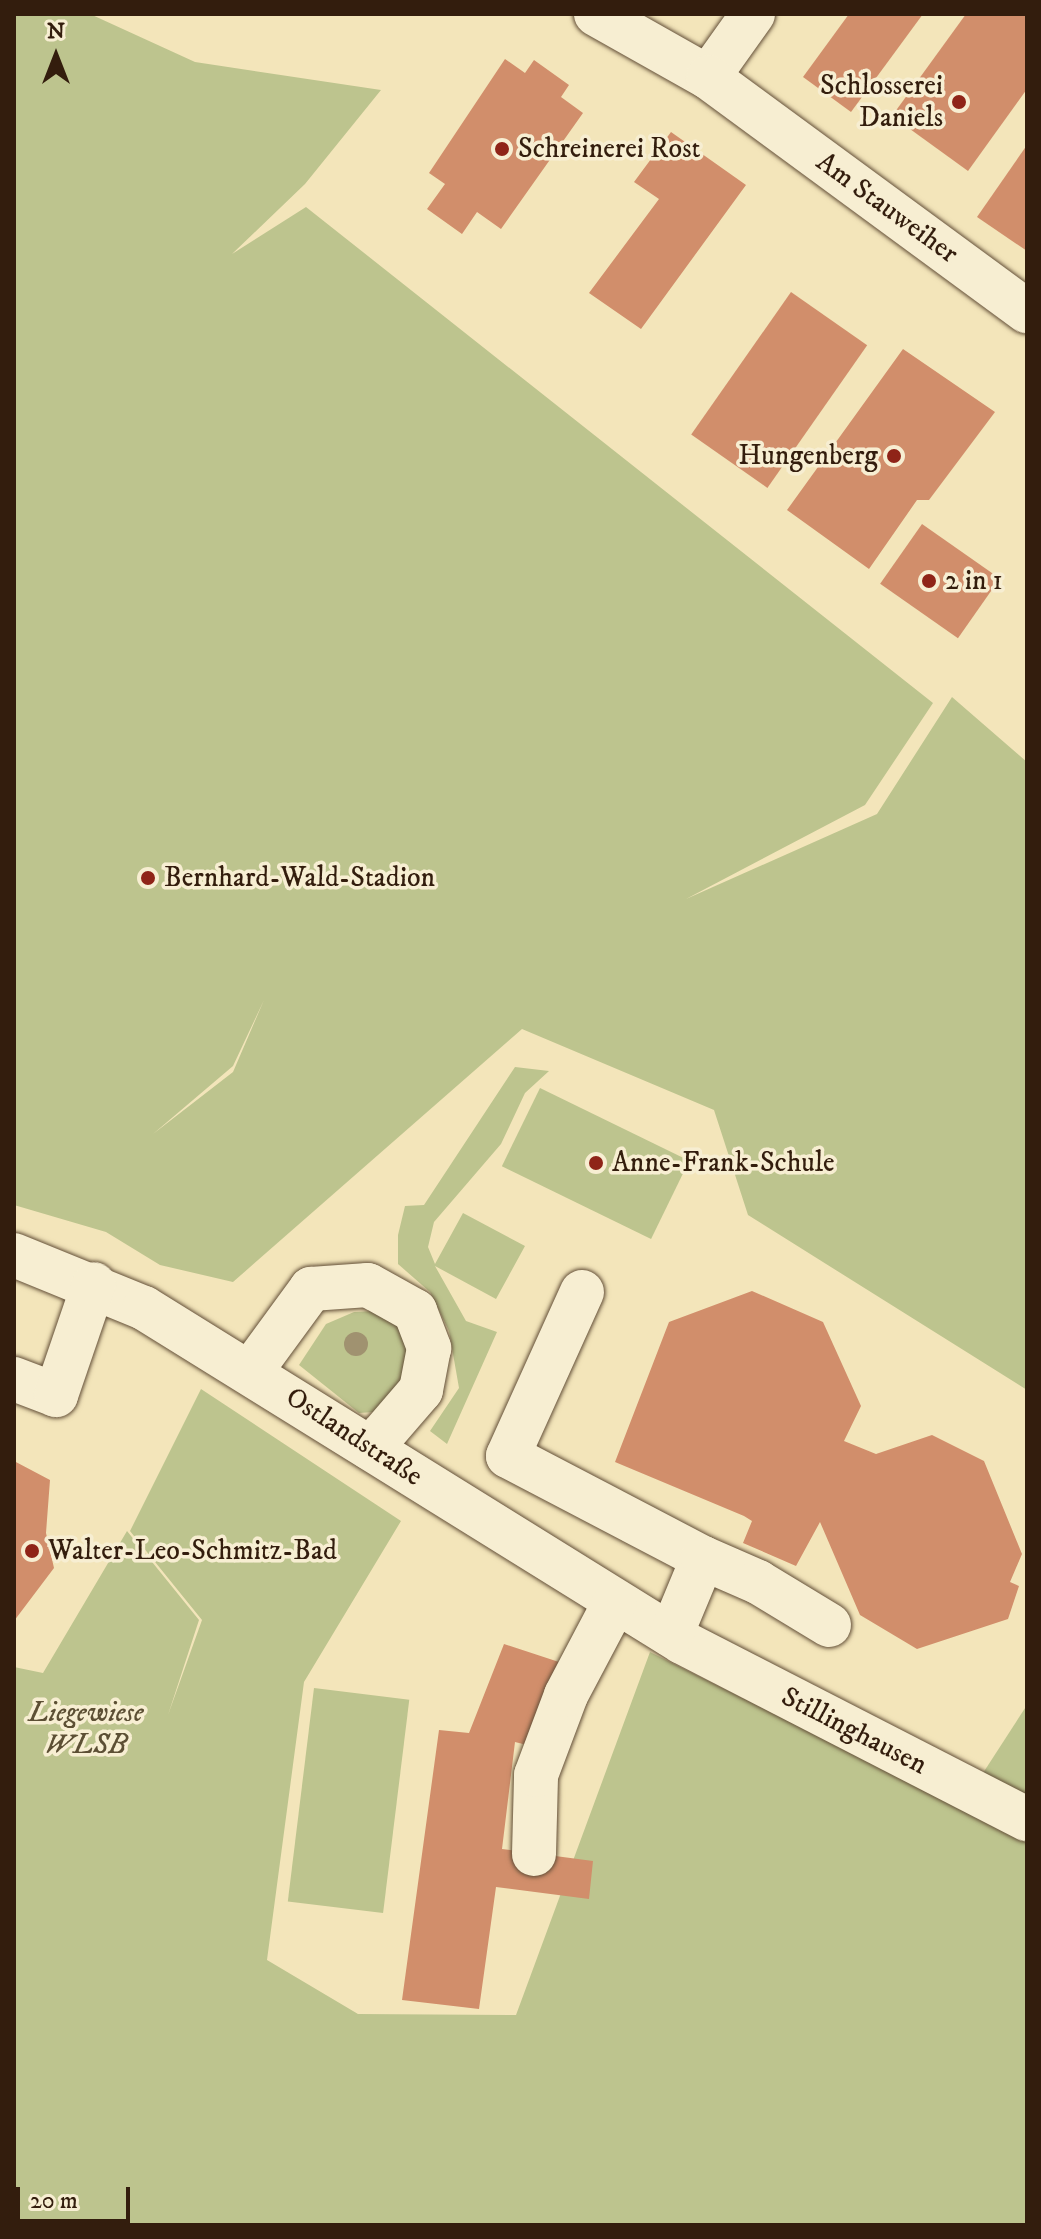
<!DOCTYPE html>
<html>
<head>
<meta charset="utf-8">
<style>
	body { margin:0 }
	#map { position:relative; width:1041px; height:2239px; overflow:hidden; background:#f3e5ba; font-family:"IM FELL DW Pica",serif }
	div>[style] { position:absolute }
	.green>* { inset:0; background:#bdc48e; transform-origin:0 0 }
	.building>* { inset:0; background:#d18e6b; transform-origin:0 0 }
	.roads { filter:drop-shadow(0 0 2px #634f38) drop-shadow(0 0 2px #634f38) }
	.minor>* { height:44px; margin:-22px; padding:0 22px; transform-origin:22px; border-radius:22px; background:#f7eed2 }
	.trees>* { width:24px; height:24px; margin:-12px; border-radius:50%; background:#a09270 }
	.dots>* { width:22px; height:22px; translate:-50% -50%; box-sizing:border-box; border:4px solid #f7eed2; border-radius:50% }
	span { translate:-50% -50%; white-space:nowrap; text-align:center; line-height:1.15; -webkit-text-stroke:7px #f7eed2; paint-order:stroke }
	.poi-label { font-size:28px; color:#331d0d }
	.right { translate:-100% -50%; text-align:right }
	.left { translate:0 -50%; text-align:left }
	.street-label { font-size:28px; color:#331d0d }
	.park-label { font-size:28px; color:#5c4f34; font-style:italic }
	.frame { position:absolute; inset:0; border:16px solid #331d0d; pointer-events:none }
	.north { position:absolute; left:16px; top:16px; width:80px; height:80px; -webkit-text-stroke:6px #f7eed2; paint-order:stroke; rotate:0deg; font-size:22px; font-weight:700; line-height:32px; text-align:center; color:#331d0d }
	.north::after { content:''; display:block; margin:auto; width:28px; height:36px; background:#331d0d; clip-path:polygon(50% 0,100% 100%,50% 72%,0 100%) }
	.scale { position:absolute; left:16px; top:2187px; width:114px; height:36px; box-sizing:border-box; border:4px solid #331d0d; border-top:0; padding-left:10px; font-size:24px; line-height:28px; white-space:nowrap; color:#331d0d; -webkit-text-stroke:6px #f7eed2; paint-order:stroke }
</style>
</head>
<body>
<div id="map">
	<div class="green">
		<div style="clip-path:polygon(evenodd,14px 14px,90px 14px,195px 62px,381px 90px,305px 184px,232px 254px,306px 207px,933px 703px,865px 805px,686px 899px,877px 814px,952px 697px,1027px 762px,1027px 1390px,748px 1215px,714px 1110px,522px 1029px,233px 1282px,160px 1265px,106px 1232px,14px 1205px,14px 14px,264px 1000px,233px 1072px,153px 1134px,233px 1066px,264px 1000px)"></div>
		<div style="clip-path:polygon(515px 1067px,549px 1071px,525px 1093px,501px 1144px,434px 1222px,428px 1247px,435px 1264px,463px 1213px,525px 1246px,496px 1299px,435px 1266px,466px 1321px,497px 1332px,447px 1444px,430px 1431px,459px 1388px,449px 1331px,430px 1292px,398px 1264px,398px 1235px,405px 1206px,424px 1205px)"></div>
		<div style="left:540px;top:1088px;width:166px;height:87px;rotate:26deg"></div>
		<div style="clip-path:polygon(376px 1311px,397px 1324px,412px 1365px,399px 1391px,374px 1412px,359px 1413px,299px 1365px,326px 1324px,354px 1312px)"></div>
		<div style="clip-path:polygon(201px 1389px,401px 1521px,304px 1682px,267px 1960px,358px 2014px,516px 2015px,650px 1652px,1027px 1840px,1027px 2225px,14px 2225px,14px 1667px,43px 1673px,127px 1531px,199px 1620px,168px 1715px,202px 1620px,130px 1531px)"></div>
		<div style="left:314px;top:1688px;width:96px;height:215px;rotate:7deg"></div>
		<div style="clip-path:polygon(1027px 1705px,1027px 1812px,972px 1790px)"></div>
	</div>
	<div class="building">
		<div style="clip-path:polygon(849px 14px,923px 14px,851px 112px,803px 77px)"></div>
		<div style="clip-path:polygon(966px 14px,1027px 14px,1027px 89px,968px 171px,892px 116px)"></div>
		<div style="clip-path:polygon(505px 59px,525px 73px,534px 60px,569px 85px,561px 97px,583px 113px,501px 229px,477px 212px,462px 234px,427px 209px,445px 184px,429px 173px)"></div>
		<div style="clip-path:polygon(671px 132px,746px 185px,641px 329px,589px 293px,659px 199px,634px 182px)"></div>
		<div style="clip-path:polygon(1027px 145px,1027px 251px,977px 217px)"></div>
		<div style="left:791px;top:292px;width:93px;height:174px;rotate:35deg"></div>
		<div style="clip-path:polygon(903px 349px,995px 412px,929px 500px,917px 500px,869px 569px,787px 510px)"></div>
		<div style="left:922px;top:524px;width:95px;height:73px;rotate:35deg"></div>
		<div style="clip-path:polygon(752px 1291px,823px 1322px,861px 1406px,844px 1441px,876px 1454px,932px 1435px,984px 1461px,1022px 1554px,1010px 1582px,1019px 1586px,1008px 1619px,917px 1649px,860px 1615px,820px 1522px,796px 1566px,743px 1543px,752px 1521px,744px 1516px,615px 1462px,669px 1322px)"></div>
		<div style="clip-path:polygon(14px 1461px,50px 1480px,46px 1533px,54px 1568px,14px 1621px)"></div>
		<div style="clip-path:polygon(504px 1644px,565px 1664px,531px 1746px,515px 1742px,502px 1849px,593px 1861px,589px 1899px,496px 1887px,479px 2009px,402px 2000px,439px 1730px,469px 1733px)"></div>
	</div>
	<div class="roads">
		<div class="minor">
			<div style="left:596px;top:14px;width:129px;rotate:29.4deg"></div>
			<div style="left:753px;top:14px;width:77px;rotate:125.5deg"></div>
			<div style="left:708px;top:77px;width:396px;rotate:36.3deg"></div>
			<div style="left:14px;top:1255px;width:140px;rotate:22.2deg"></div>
			<div style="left:144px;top:1308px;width:633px;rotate:31.83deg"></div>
			<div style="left:682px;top:1642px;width:388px;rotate:27.2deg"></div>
			<div style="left:582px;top:1292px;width:180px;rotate:114.3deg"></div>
			<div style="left:508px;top:1456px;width:220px;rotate:27.6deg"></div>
			<div style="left:703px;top:1558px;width:83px;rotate:112.6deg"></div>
			<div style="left:251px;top:1371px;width:102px;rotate:-53.8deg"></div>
			<div style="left:311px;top:1289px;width:57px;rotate:-4deg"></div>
			<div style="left:368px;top:1285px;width:54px;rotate:29deg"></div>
			<div style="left:415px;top:1311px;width:40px;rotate:69deg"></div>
			<div style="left:429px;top:1348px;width:43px;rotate:100.8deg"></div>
			<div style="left:421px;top:1390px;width:77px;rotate:130.8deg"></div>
			<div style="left:14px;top:1379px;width:45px;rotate:20.9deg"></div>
			<div style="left:56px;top:1395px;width:117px;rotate:-71.1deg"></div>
			<div style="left:703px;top:1558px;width:60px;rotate:23.6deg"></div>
			<div style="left:758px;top:1582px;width:83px;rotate:31.2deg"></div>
			<div style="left:534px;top:1854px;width:79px;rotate:-88.5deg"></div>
			<div style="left:536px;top:1775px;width:85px;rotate:-69.4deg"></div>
			<div style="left:566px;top:1695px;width:105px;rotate:-62.2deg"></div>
		</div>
	</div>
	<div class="trees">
		<div style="left:356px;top:1344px"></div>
	</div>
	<div class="dots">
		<div style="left:959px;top:102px;background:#8f2418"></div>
		<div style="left:502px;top:149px;background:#8f2418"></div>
		<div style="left:894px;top:456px;background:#8f2418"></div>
		<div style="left:929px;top:581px;background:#8f2418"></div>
		<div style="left:148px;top:878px;background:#8f2418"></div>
		<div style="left:596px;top:1163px;background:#8f2418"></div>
		<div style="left:32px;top:1551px;background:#8f2418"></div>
	</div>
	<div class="poi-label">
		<span class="right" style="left:943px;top:102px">Schlosserei<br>Daniels</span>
		<span class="left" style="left:518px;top:149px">Schreinerei Rost</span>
		<span class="right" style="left:878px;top:456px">Hungenberg</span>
		<span class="left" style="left:945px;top:581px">2 in 1</span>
		<span class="left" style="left:164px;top:878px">Bernhard-Wald-Stadion</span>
		<span class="left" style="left:612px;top:1163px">Anne-Frank-Schule</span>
		<span class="left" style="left:48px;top:1551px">Walter-Leo-Schmitz-Bad</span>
	</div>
	<div class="street-label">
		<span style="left:887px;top:208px;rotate:36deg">Am Stauweiher</span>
		<span style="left:354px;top:1437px;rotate:33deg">Ostlandstraße</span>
		<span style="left:854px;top:1731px;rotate:27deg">Stillinghausen</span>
	</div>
	<div class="park-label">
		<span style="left:86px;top:1729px">Liegewiese<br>WLSB</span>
	</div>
	<div class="frame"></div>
	<div class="north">N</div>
	<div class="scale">20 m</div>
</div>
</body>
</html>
